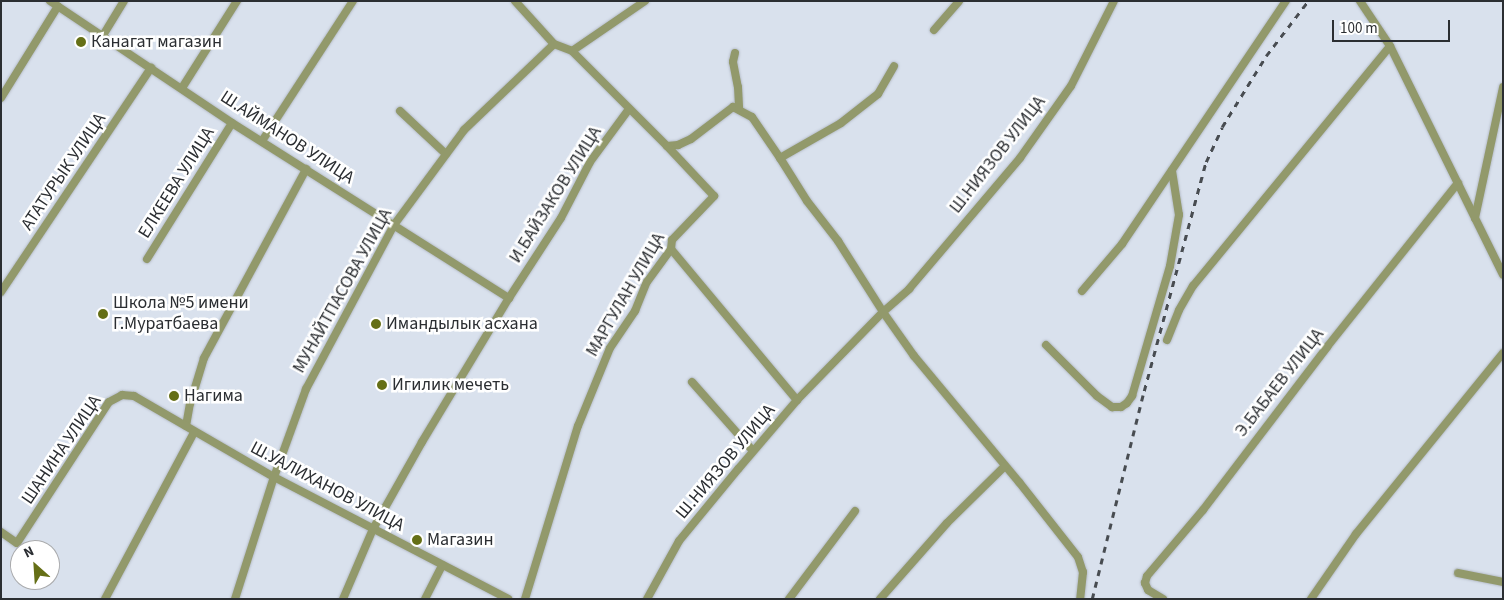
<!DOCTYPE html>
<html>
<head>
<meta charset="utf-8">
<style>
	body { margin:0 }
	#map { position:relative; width:1504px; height:600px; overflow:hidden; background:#d9e1ed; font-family:"Source Sans 3",sans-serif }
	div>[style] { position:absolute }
	.roads { filter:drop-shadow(0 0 1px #b6bdc8) drop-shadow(0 0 1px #b6bdc8) }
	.street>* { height:8px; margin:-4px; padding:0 4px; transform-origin:4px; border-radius:4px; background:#92996b }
	.rail>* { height:2.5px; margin-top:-1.25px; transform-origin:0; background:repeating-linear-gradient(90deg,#484c51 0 6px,transparent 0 12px) }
	.dots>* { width:14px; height:14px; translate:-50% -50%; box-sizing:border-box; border:2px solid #fff; border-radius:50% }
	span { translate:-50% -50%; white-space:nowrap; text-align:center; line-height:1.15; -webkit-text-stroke:5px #fff; paint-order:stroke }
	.poi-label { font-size:18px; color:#2b2e32 }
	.left { translate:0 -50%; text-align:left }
	.street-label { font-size:18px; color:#2b2e32 }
	.frame { position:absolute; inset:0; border:2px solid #2b2e32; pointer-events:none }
	.north { position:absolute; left:10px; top:540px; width:50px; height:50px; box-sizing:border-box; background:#fff; border:1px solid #aaabad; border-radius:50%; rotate:334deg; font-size:14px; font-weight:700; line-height:20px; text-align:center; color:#2b2e32 }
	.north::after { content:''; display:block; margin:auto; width:18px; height:22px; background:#656f16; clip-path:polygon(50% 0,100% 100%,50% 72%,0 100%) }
	.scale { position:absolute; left:1332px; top:20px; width:118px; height:22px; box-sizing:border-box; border:2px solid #2b2e32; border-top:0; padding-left:6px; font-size:15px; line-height:18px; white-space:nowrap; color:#2b2e32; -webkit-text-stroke:4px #fff; paint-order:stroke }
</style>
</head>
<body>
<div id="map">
	<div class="roads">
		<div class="street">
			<div style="left:50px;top:1px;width:219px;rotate:33.8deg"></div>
			<div style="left:232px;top:123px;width:328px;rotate:32.3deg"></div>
			<div style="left:515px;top:1px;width:58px;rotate:47.8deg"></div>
			<div style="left:554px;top:44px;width:19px;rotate:21deg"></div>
			<div style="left:645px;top:1px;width:88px;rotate:145.6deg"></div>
			<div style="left:572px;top:51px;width:134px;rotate:45deg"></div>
			<div style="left:667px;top:146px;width:11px;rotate:-5deg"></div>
			<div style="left:678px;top:145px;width:14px;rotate:-25deg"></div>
			<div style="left:691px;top:139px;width:53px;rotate:-37.3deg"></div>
			<div style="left:733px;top:107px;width:21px;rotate:28deg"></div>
			<div style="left:752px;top:117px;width:50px;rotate:55.7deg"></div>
			<div style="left:780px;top:158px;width:51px;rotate:57.9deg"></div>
			<div style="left:807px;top:201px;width:51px;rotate:52.2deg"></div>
			<div style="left:838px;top:241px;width:84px;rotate:57.6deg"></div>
			<div style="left:883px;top:312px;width:35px;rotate:-41deg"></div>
			<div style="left:909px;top:289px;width:172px;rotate:-49.7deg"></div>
			<div style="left:1020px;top:158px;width:88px;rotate:-54.7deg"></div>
			<div style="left:1071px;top:86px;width:95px;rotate:-63.2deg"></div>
			<div style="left:1360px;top:1px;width:54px;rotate:56.3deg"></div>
			<div style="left:1390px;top:46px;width:255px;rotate:63.7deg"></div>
			<div style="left:934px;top:30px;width:38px;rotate:-49deg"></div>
			<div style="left:102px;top:37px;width:42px;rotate:-58.6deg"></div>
			<div style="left:735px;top:53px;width:9px;rotate:103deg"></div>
			<div style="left:733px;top:62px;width:25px;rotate:79deg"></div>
			<div style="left:738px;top:87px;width:21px;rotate:87deg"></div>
			<div style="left:182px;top:88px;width:103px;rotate:-57.7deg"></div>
			<div style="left:1px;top:98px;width:108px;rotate:-58.2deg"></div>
			<div style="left:400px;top:111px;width:63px;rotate:43.1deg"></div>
			<div style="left:262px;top:141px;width:167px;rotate:-57deg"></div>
			<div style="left:780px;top:158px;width:70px;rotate:-29.8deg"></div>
			<div style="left:841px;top:123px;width:47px;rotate:-38.1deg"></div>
			<div style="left:878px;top:94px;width:32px;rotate:-60deg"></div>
			<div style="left:1475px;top:218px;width:134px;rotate:-77.9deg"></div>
			<div style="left:671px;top:249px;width:197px;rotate:50.2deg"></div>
			<div style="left:147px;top:259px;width:160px;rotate:-58deg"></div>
			<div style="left:1082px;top:291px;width:62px;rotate:-49.6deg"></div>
			<div style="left:1122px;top:244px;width:293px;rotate:-56deg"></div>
			<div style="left:1px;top:292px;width:270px;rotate:-56.2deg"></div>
			<div style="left:1167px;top:340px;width:32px;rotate:-68deg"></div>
			<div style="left:1179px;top:310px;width:28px;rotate:-60deg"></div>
			<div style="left:1193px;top:286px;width:310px;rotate:-50.6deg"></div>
			<div style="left:1046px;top:345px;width:72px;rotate:45deg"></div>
			<div style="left:1097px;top:396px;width:19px;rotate:36deg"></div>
			<div style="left:1112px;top:407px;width:9px"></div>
			<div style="left:1121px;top:407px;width:7px;rotate:-34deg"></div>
			<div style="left:1127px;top:403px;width:9px;rotate:-54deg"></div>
			<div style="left:1132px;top:396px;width:135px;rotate:-73.7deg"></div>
			<div style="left:1170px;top:266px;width:52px;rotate:-80deg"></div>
			<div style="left:1179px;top:215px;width:45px;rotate:-99deg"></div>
			<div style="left:692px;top:382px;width:92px;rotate:48.5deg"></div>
			<div style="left:186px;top:426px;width:22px;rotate:-80deg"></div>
			<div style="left:190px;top:404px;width:48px;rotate:-73.1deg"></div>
			<div style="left:204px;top:358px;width:215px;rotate:-61.6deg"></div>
			<div style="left:1px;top:532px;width:19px;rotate:35deg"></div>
			<div style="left:17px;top:543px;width:168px;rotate:-56.9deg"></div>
			<div style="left:109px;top:402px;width:15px;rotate:-28deg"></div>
			<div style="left:122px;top:395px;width:12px;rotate:5deg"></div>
			<div style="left:134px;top:396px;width:162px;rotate:30.1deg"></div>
			<div style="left:274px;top:477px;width:264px;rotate:27.5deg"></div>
			<div style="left:1458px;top:573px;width:46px;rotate:11.3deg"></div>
			<div style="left:105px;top:599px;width:189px;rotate:-61.9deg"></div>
			<div style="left:235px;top:599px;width:128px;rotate:-72.3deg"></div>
			<div style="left:274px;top:477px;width:94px;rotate:-70deg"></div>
			<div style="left:306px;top:389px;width:186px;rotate:-61.8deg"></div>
			<div style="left:394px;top:225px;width:118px;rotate:-53.6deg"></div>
			<div style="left:464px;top:130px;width:124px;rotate:-43.7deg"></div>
			<div style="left:343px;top:599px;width:76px;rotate:-66.8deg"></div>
			<div style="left:373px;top:529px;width:100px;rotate:-60.6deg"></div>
			<div style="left:422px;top:442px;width:168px;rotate:-58.9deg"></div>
			<div style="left:509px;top:298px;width:95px;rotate:-57deg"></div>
			<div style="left:561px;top:218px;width:63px;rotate:-62.6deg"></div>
			<div style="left:590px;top:162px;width:66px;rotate:-53.7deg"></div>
			<div style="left:425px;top:599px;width:38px;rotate:-63deg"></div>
			<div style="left:525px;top:599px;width:181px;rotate:-73deg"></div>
			<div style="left:578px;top:426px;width:84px;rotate:-67.7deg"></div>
			<div style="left:610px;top:348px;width:45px;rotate:-56deg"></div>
			<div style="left:635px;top:311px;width:31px;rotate:-68deg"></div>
			<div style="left:647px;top:282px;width:41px;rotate:-54deg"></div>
			<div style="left:671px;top:249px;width:9px;rotate:-84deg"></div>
			<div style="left:672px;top:240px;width:61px;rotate:-46.3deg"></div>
			<div style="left:714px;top:196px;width:69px;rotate:-133.2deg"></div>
			<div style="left:647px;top:599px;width:66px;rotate:-61.1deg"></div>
			<div style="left:679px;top:541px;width:94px;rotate:-50.6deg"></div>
			<div style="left:739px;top:468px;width:89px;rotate:-49.5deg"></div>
			<div style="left:797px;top:400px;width:123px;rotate:-45.7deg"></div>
			<div style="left:883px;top:312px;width:54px;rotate:54.8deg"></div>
			<div style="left:914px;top:356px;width:164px;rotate:50.2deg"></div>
			<div style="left:1019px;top:482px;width:95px;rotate:51.8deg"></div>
			<div style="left:1078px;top:557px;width:16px;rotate:72deg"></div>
			<div style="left:1083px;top:572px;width:27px;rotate:96deg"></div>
			<div style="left:789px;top:599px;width:110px;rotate:-53.1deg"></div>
			<div style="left:880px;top:599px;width:101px;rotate:-48.6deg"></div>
			<div style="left:947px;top:523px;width:81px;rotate:-44.5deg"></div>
			<div style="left:1163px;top:599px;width:17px;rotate:-149deg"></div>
			<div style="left:1148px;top:590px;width:8px;rotate:-113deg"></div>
			<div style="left:1145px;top:583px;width:7px;rotate:-74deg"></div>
			<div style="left:1147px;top:576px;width:87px;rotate:-49.7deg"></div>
			<div style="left:1203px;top:510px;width:205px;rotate:-52.7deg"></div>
			<div style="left:1327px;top:347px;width:210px;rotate:-51.4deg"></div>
			<div style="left:1311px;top:599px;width:79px;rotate:-55.3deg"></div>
			<div style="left:1356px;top:534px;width:233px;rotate:-50.9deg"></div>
		</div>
	</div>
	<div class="rail">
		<div style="left:1092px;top:599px;width:214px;rotate:-76deg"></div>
		<div style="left:1144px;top:391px;width:237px;rotate:-74.9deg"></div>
		<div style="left:1206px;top:162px;width:38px;rotate:-65deg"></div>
		<div style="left:1222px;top:127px;width:84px;rotate:-58.2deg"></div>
		<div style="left:1266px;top:56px;width:69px;rotate:-52.6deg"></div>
	</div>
	<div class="dots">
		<div style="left:81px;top:42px;background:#656f16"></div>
		<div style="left:103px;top:314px;background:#656f16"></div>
		<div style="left:376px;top:324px;background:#656f16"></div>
		<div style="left:382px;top:385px;background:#656f16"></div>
		<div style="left:174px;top:396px;background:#656f16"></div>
		<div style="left:417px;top:540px;background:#656f16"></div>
	</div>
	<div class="poi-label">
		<span class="left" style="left:91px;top:42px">Канагат магазин</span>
		<span class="left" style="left:113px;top:314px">Школа №5 имени<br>Г.Муратбаева</span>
		<span class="left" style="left:386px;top:324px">Имандылык асхана</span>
		<span class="left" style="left:392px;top:385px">Игилик мечеть</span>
		<span class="left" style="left:184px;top:396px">Нагима</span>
		<span class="left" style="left:427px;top:540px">Магазин</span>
	</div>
	<div class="street-label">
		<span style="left:287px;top:138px;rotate:33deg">Ш.АЙМАНОВ УЛИЦА</span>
		<span style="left:998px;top:155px;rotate:-52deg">Ш.НИЯЗОВ УЛИЦА</span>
		<span style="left:64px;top:172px;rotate:-56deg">АТАТУРЫК УЛИЦА</span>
		<span style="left:177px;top:183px;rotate:-58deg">ЕЛКЕЕВА УЛИЦА</span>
		<span style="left:556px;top:195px;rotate:-58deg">И.БАЙЗАКОВ УЛИЦА</span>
		<span style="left:343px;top:291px;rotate:-61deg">МУНАЙТПАСОВА УЛИЦА</span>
		<span style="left:626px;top:295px;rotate:-60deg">МАРГУЛАН УЛИЦА</span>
		<span style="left:1280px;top:383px;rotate:-52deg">Э.БАБАЕВ УЛИЦА</span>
		<span style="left:62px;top:450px;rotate:-56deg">ШАНИНА УЛИЦА</span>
		<span style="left:726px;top:462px;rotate:-50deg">Ш.НИЯЗОВ УЛИЦА</span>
		<span style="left:327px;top:487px;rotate:28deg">Ш.УАЛИХАНОВ УЛИЦА</span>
	</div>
	<div class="frame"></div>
	<div class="north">N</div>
	<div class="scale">100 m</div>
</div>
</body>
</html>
